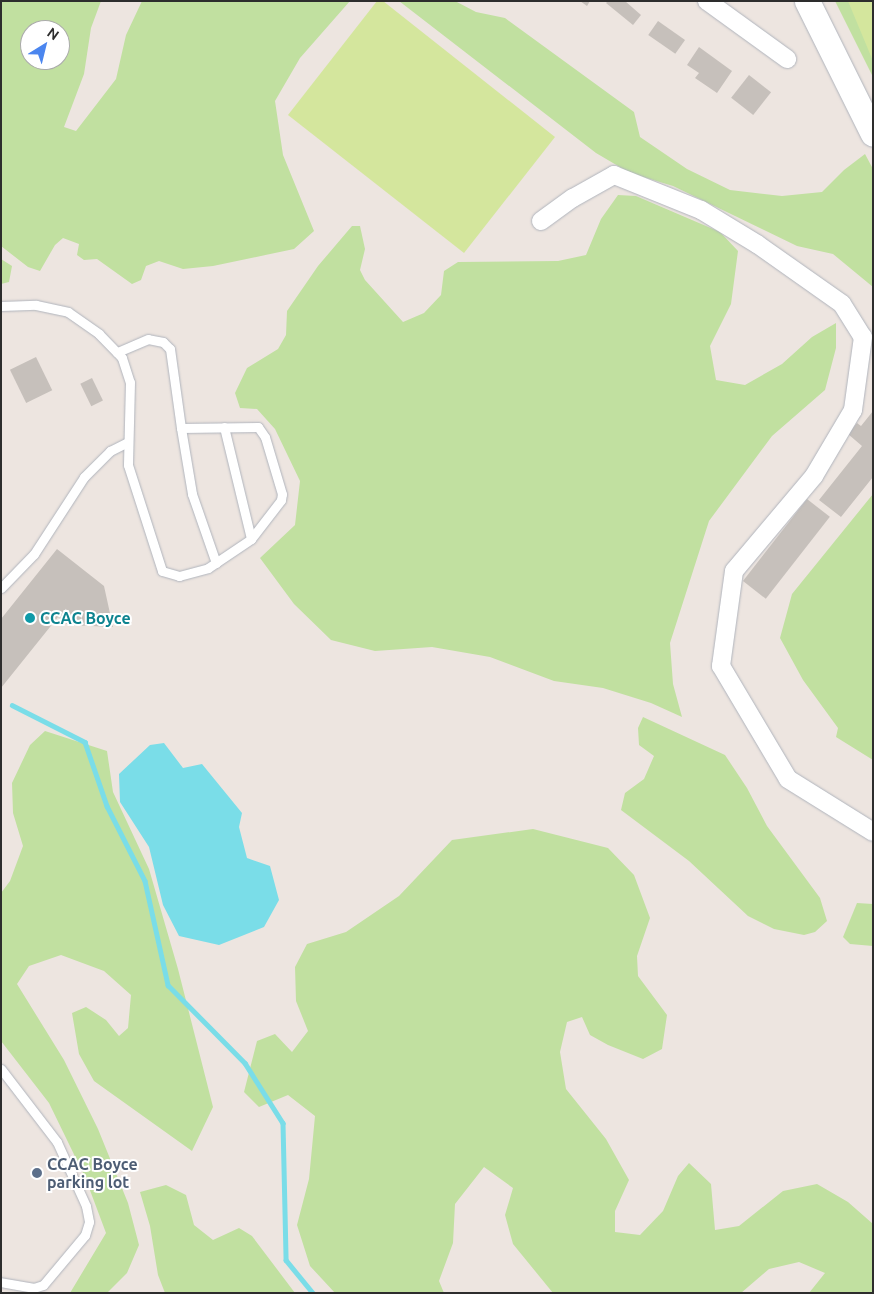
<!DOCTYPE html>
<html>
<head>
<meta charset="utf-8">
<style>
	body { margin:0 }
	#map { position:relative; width:874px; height:1294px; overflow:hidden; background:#ede5e0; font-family:Ubuntu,sans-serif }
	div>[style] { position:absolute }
	.green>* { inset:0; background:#c1e0a0 }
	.pitch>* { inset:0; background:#d4e69d }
	.water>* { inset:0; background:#7adde8 }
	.stream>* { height:4.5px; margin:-2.25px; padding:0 2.25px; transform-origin:2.25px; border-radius:2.25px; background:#7adde8 }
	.building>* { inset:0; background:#c6c0bb; transform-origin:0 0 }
	.roads { filter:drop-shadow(0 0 1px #b0b4bc) drop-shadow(0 0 1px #b0b4bc) }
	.lane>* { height:9px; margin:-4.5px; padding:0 4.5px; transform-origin:4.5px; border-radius:4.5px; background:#fff }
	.street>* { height:18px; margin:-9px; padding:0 9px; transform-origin:9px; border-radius:9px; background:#fff }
	.secondary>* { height:25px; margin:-12.5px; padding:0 12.5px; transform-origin:12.5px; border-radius:12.5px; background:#fff }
	.dots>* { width:14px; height:14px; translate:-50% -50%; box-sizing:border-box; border:2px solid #fff; border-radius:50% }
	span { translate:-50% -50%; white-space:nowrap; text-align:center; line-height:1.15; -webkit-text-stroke:4px #fff; paint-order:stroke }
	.culture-label { font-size:16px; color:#0d838f; font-weight:700 }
	.left { translate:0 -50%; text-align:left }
	.service-label { font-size:16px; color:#4e5e75; font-weight:700 }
	.frame { position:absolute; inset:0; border:2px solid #2d2d2d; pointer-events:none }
	.north { position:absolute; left:20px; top:20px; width:50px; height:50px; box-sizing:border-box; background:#fff; border:1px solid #ababab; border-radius:50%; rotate:36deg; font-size:14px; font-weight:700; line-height:20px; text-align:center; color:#2d2d2d }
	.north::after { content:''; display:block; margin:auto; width:18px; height:22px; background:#4b86ef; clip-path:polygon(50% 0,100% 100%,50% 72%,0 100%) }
</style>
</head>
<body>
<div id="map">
	<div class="green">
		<div style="clip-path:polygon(evenodd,1px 1px,101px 1px,91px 28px,84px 74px,64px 127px,76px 131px,116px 79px,126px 35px,142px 1px,350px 1px,300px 58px,275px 101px,283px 155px,314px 231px,294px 249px,213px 266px,183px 269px,159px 261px,146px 266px,141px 280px,132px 284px,97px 259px,84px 260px,77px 255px,79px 244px,63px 238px,55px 245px,40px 271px,28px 267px,1px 246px,1px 1px,30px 30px,60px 30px,60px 60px,30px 60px,30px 30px)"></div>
		<div style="clip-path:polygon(399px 1px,455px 1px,476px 12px,505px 18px,634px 112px,640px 137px,687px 169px,730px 190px,782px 196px,822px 192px,844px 170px,865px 154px,873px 169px,873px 287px,833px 254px,797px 246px,673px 186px,630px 173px,596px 153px)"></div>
		<div style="clip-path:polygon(835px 1px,873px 1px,873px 77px)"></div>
		<div style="clip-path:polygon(618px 195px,636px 196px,720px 232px,738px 251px,731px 304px,710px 346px,716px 380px,745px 385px,782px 364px,812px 337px,836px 323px,836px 348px,825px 390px,772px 436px,709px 521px,670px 643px,673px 684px,682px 717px,651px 703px,603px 688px,554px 681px,490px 657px,432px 647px,375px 651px,331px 640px,294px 604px,260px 558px,295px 525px,300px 481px,275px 429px,257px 409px,240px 408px,235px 393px,247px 368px,278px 349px,286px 335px,287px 311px,318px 266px,352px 226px,360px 226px,365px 249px,360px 270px,365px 280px,403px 322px,424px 313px,441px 295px,444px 271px,458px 262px,558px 261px,586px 255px,601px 219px)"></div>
		<div style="clip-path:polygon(1px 259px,12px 266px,9px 282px,1px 284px)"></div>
		<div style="clip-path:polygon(873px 494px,873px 760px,836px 737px,838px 728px,803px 680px,780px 638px,792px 594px)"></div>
		<div style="clip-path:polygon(643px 717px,725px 755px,747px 788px,767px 826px,820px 898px,827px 921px,815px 932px,804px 935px,774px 929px,748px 916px,689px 861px,621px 810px,625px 793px,644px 779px,654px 756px,639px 745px,638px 728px)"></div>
		<div style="clip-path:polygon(45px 731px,107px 751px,113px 792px,149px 869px,178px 969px,213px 1107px,192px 1151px,94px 1081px,79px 1054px,72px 1013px,86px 1007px,106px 1020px,119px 1036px,128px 1028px,131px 995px,104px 971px,61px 955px,29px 966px,17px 984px,64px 1060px,98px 1129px,128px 1203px,139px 1245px,127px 1273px,107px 1293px,70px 1293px,106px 1233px,85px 1177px,49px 1103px,1px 1041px,1px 893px,10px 881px,23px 846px,13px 813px,12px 783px,30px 745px)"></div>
		<div style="clip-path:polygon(533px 829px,608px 848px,634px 875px,650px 918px,637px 956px,638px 976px,667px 1015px,662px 1049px,643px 1059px,608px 1045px,590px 1035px,582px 1017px,567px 1022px,560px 1052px,566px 1089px,606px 1139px,629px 1180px,615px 1211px,615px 1232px,640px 1235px,663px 1211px,678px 1176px,689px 1163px,711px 1184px,715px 1230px,739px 1226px,783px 1191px,817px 1184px,848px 1202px,873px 1224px,873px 1293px,809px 1293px,825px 1273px,799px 1262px,769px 1269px,741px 1293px,553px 1293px,513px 1244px,505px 1215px,513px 1188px,484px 1167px,455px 1204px,453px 1243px,439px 1281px,444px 1293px,335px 1293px,310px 1266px,297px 1225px,309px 1179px,315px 1116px,288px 1095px,259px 1107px,244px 1092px,257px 1041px,275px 1034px,292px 1052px,308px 1031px,296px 1001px,295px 967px,307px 944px,346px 932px,399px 896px,452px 840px)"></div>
		<div style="clip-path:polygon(857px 903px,873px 904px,873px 946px,850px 944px,843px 937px)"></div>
		<div style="clip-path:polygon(166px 1185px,186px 1195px,194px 1225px,213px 1240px,239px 1228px,252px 1236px,295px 1293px,165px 1293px,158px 1275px,150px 1226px,140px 1192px)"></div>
	</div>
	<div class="pitch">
		<div style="clip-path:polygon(377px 1px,383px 1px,555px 137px,464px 253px,288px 115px)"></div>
		<div style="clip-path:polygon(848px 1px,873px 1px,873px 61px)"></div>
	</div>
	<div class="water">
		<div style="clip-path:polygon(164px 743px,183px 768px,202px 764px,242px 813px,239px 827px,247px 858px,270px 866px,279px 900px,264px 927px,219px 945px,179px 936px,163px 905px,149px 847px,120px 802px,119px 774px,150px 745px)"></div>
	</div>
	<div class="stream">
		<div style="left:12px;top:705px;width:82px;rotate:26.9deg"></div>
		<div style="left:85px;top:742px;width:68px;rotate:71deg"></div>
		<div style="left:107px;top:806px;width:84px;rotate:63.1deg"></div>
		<div style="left:145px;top:881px;width:107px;rotate:77.5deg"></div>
		<div style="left:168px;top:985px;width:110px;rotate:45.4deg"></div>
		<div style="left:245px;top:1063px;width:71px;rotate:57.7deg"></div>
		<div style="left:283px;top:1123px;width:137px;rotate:88.7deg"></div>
		<div style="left:286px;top:1260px;width:43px;rotate:50.7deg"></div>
	</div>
	<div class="building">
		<div style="clip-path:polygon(580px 1px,590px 1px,587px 6px)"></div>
		<div style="clip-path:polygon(608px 1px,625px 1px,641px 15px,633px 25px,606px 3px)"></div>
		<div style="left:658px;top:21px;width:33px;height:17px;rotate:35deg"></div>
		<div style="clip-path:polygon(699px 47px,732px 71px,717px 93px,695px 78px,699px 73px,687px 65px)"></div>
		<div style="left:749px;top:75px;width:28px;height:29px;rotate:38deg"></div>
		<div style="left:36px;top:357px;width:37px;height:29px;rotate:64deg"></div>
		<div style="left:92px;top:378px;width:25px;height:13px;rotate:64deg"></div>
		<div style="clip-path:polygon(873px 411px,873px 477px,841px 517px,819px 500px,862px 446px,848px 434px,857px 423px,861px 426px)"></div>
		<div style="left:807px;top:499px;width:29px;height:104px;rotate:38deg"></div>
		<div style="clip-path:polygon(57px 549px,104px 586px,113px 627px,68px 625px,58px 617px,1px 688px,1px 619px)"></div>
	</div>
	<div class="roads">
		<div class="lane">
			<div style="left:1px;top:306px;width:35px;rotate:-2deg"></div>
			<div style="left:36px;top:305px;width:33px;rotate:12deg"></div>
			<div style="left:68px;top:312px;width:38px;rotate:35deg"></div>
			<div style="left:99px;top:334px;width:33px;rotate:46deg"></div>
			<div style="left:122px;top:358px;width:25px;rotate:72deg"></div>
			<div style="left:130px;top:382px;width:83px;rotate:91.4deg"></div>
			<div style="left:128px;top:465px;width:111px;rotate:72.2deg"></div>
			<div style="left:162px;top:571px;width:18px;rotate:16deg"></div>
			<div style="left:179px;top:576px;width:30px;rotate:-15deg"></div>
			<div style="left:208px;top:568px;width:52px;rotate:-34deg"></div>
			<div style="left:251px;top:539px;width:49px;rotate:-52.4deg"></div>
			<div style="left:281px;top:500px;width:6px;rotate:-81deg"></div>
			<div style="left:282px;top:494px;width:59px;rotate:-106.6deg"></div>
			<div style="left:265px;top:437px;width:12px;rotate:-125deg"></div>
			<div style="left:258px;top:427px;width:77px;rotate:179.3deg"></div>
			<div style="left:181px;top:428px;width:80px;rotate:-97.9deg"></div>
			<div style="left:170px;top:349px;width:10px;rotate:-135deg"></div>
			<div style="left:163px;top:342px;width:15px;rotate:-169deg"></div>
			<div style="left:148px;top:339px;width:34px;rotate:157deg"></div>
			<div style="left:224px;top:427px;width:115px;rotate:76.4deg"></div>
			<div style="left:181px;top:428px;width:67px;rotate:80.5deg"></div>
			<div style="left:192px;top:494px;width:73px;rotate:70.8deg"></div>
			<div style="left:1px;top:588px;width:47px;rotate:-45.9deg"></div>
			<div style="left:34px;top:554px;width:92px;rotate:-57deg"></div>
			<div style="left:84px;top:477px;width:37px;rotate:-45deg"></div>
			<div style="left:110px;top:451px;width:20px;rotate:-27deg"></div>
			<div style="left:1px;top:1069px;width:92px;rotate:52.5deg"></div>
			<div style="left:57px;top:1142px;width:70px;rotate:65.6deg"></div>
			<div style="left:86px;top:1206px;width:16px;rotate:79deg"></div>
			<div style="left:89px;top:1222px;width:14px;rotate:107deg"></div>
			<div style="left:85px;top:1235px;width:65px;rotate:130deg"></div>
			<div style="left:43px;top:1285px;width:9px;rotate:162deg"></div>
			<div style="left:34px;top:1288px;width:34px;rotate:-170deg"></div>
		</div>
		<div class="street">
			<div style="left:707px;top:1px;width:99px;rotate:35.9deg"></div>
			<div style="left:541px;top:221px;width:39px;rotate:-36deg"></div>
			<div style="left:573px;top:198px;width:47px;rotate:-29.3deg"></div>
			<div style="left:614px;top:175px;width:94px;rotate:21.9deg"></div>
			<div style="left:701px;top:210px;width:66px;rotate:31.3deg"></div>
			<div style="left:757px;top:244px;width:104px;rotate:35.2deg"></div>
			<div style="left:842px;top:304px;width:39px;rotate:58deg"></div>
			<div style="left:863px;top:337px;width:74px;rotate:97.8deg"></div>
			<div style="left:853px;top:410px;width:77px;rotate:120.6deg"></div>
			<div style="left:814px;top:476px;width:124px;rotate:130.1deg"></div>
			<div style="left:734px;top:571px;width:96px;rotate:97.8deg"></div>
			<div style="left:721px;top:666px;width:131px;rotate:59.3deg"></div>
			<div style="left:788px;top:779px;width:100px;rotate:31.9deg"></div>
		</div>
		<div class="secondary">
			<div style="left:807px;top:1px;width:148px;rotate:63.6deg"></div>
		</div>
	</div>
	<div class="dots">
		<div style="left:30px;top:618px;background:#0f9aa8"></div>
		<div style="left:37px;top:1173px;background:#5c6f8a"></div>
	</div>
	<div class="culture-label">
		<span class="left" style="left:40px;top:618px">CCAC Boyce</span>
	</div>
	<div class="service-label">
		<span class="left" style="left:47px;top:1173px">CCAC Boyce<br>parking lot</span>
	</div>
	<div class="frame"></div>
	<div class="north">N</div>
</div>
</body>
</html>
